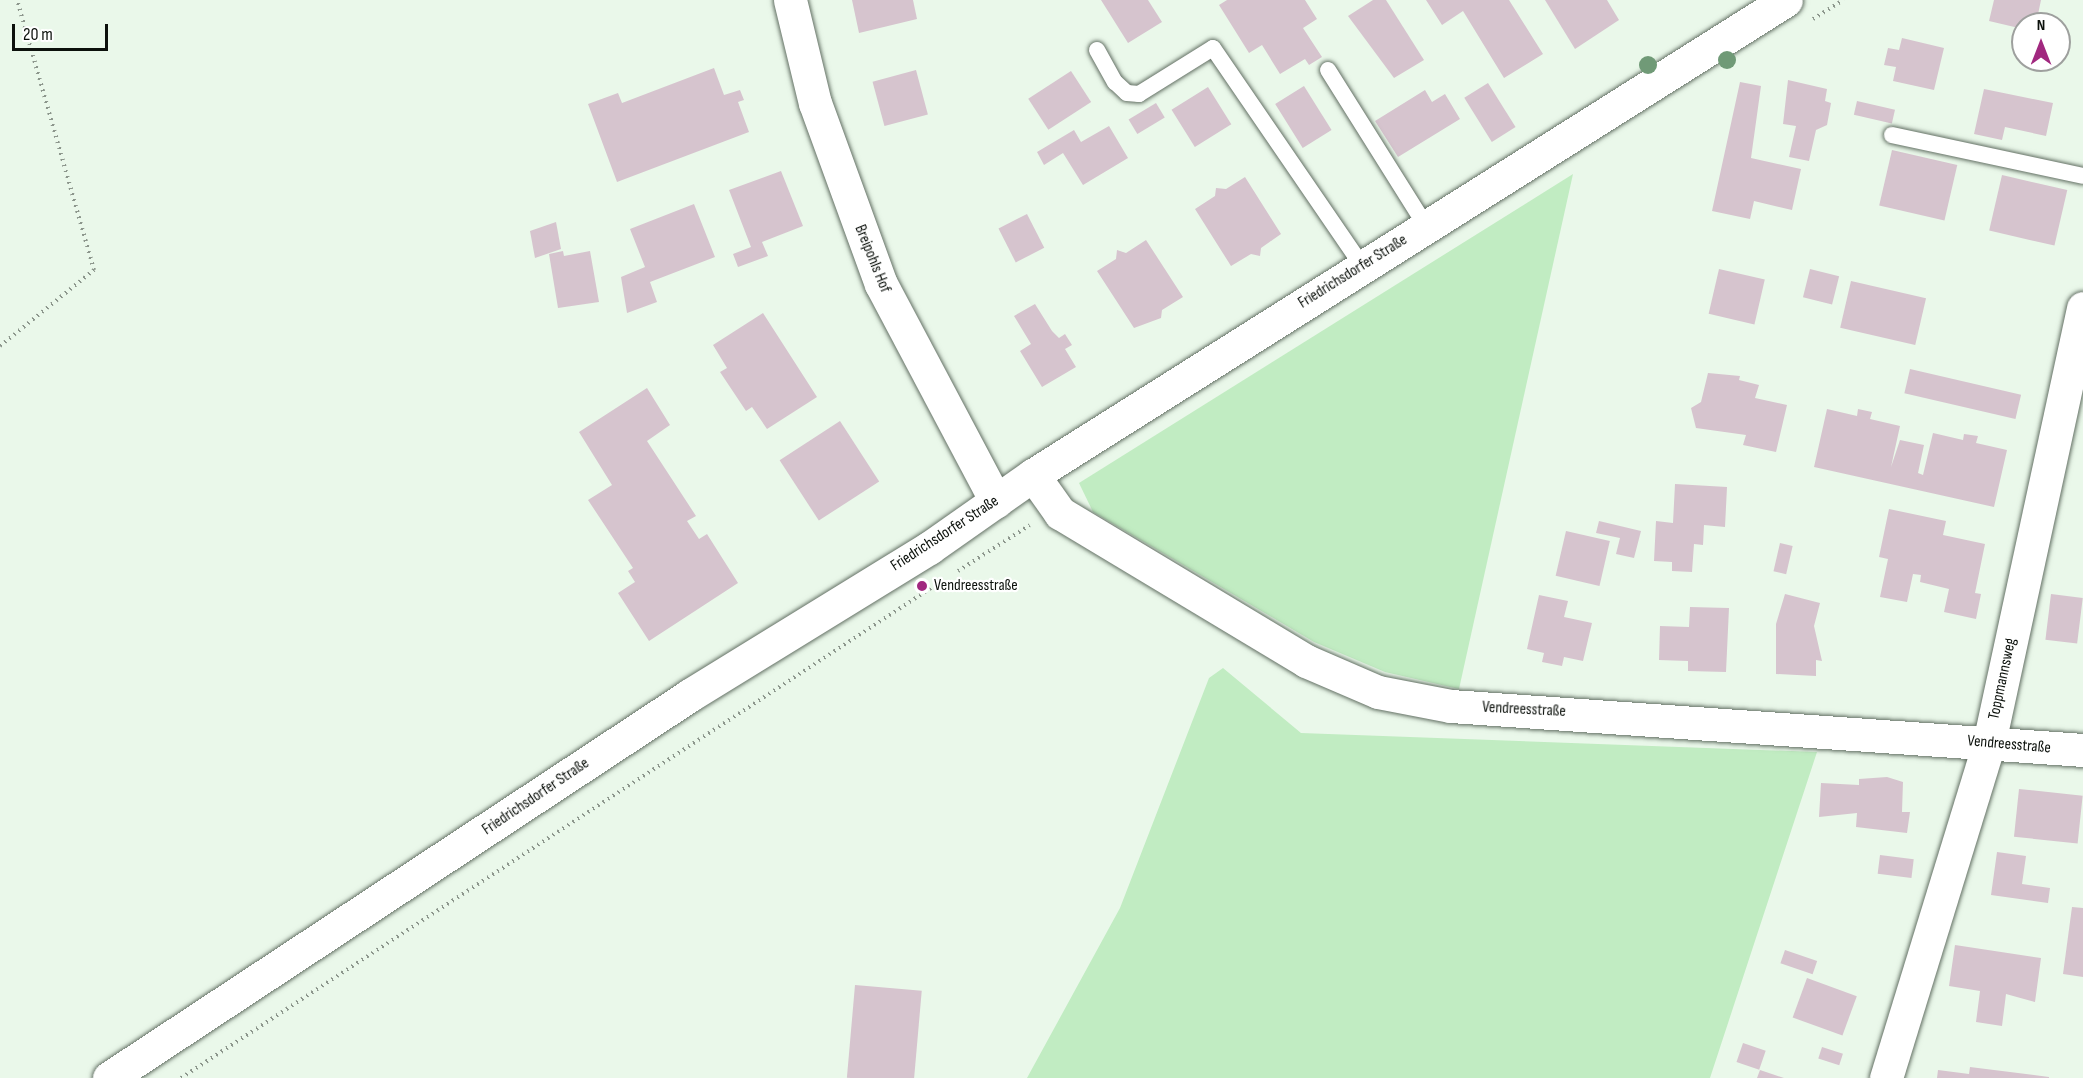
<!DOCTYPE html>
<html>
<head>
<meta charset="utf-8">
<style>
	body { margin:0 }
	#map { position:relative; width:2083px; height:1078px; overflow:hidden; background:#eaf8ea; font-family:"Sofia Sans Condensed",sans-serif }
	div>[style] { position:absolute }
	.green>* { inset:0; background:#c1ecc2 }
	.building>* { inset:0; background:#d6c4ce; transform-origin:0 0 }
	.path>* { height:4px; margin-top:-2px; transform-origin:0; background:repeating-linear-gradient(90deg,#8c968c 0 1.5px,transparent 0 6px) }
	.roads { filter:drop-shadow(0 0 2px #637064) drop-shadow(0 0 2px #637064) }
	.lane>* { height:16px; margin:-8px; padding:0 8px; transform-origin:8px; border-radius:8px; background:#fff }
	.street>* { height:33px; margin:-16.5px; padding:0 16.5px; transform-origin:16.5px; border-radius:16.5px; background:#fff }
	.secondary>* { height:33px; margin:-16.5px; padding:0 16.5px; transform-origin:16.5px; border-radius:16.5px; background:#fff }
	.trees>* { width:18px; height:18px; margin:-9px; border-radius:50%; background:#709a77 }
	.dots>* { width:16px; height:16px; translate:-50% -50%; box-sizing:border-box; border:3px solid #fff; border-radius:50% }
	span { translate:-50% -50%; white-space:nowrap; text-align:center; line-height:1.15; -webkit-text-stroke:4.5px #fff; paint-order:stroke }
	.street-label { font-size:16px; color:#0c110c }
	.poi-label { font-size:16px; color:#0c110c }
	.left { translate:0 -50%; text-align:left }
	.north { position:absolute; left:2011px; top:12px; width:60px; height:60px; box-sizing:border-box; background:#fff; border:2px solid #9ea09e; border-radius:50%; rotate:0deg; font-size:16px; font-weight:700; line-height:24px; text-align:center; color:#0c110c }
	.north::after { content:''; display:block; margin:auto; width:21px; height:27px; background:#a1287f; clip-path:polygon(50% 0,100% 100%,50% 72%,0 100%) }
	.scale { position:absolute; left:12px; top:24px; width:96px; height:27px; box-sizing:border-box; border:3px solid #0c110c; border-top:0; padding-left:8px; font-size:18px; line-height:21px; white-space:nowrap; color:#0c110c; -webkit-text-stroke:4px #fff; paint-order:stroke }
</style>
</head>
<body>
<div id="map">
	<div class="green">
		<div style="clip-path:polygon(1573px 174px,1459px 689px,1385px 672px,1314px 642px,1093px 512px,1079px 483px)"></div>
		<div style="clip-path:polygon(1223px 668px,1301px 733px,1817px 752px,1710px 1078px,1027px 1078px,1120px 908px,1209px 678px)"></div>
	</div>
	<div class="building">
		<div style="clip-path:polygon(852px 0,913px 0,917px 19px,859px 33px)"></div>
		<div style="clip-path:polygon(1101px 0,1148px 0,1162px 22px,1128px 43px)"></div>
		<div style="clip-path:polygon(1227px 0,1305px 0,1317px 19px,1303px 28px,1322px 57px,1309px 65px,1305px 59px,1280px 74px,1262px 45px,1249px 53px,1219px 5px)"></div>
		<div style="clip-path:polygon(1373px 0,1386px 0,1424px 60px,1394px 78px,1348px 16px)"></div>
		<div style="clip-path:polygon(1426px 0,1509px 0,1543px 54px,1504px 78px,1463px 11px,1442px 25px)"></div>
		<div style="clip-path:polygon(1545px 0,1607px 0,1619px 20px,1575px 49px)"></div>
		<div style="clip-path:polygon(1994px 0,2041px 0,2036px 24px,2023px 24px,2023px 29px,1989px 21px)"></div>
		<div style="clip-path:polygon(1902px 38px,1944px 48px,1934px 90px,1893px 81px,1896px 67px,1884px 65px,1888px 48px,1899px 50px)"></div>
		<div style="clip-path:polygon(714px 68px,724px 95px,740px 90px,744px 100px,738px 102px,749px 132px,617px 182px,588px 104px,618px 93px,622px 103px)"></div>
		<div style="left:916px;top:70px;width:46px;height:45px;rotate:75deg"></div>
		<div style="left:1071px;top:71px;width:37px;height:51px;rotate:57deg"></div>
		<div style="clip-path:polygon(1788px 80px,1827px 89px,1825px 101px,1831px 103px,1827px 125px,1816px 130px,1809px 161px,1789px 157px,1796px 126px,1783px 124px)"></div>
		<div style="clip-path:polygon(1740px 82px,1761px 86px,1751px 158px,1801px 169px,1792px 210px,1754px 201px,1750px 219px,1712px 211px)"></div>
		<div style="left:1488px;top:83px;width:52px;height:28px;rotate:58deg"></div>
		<div style="left:1304px;top:86px;width:52px;height:34px;rotate:58deg"></div>
		<div style="left:1208px;top:87px;width:44px;height:43px;rotate:58deg"></div>
		<div style="clip-path:polygon(1984px 89px,2053px 103px,2046px 136px,2005px 127px,2002px 140px,1974px 134px)"></div>
		<div style="clip-path:polygon(1425px 90px,1432px 102px,1445px 94px,1460px 119px,1398px 157px,1375px 121px)"></div>
		<div style="left:1857px;top:101px;width:39px;height:14px;rotate:13deg"></div>
		<div style="left:1156px;top:103px;width:17px;height:32px;rotate:59deg"></div>
		<div style="clip-path:polygon(1109px 126px,1128px 158px,1083px 185px,1063px 153px,1044px 165px,1037px 152px,1074px 130px,1081px 142px)"></div>
		<div style="left:1892px;top:150px;width:67px;height:57px;rotate:13deg"></div>
		<div style="clip-path:polygon(781px 171px,803px 226px,762px 242px,768px 256px,738px 267px,733px 254px,751px 247px,729px 190px)"></div>
		<div style="left:2002px;top:175px;width:67px;height:57px;rotate:13deg"></div>
		<div style="clip-path:polygon(1245px 177px,1281px 234px,1261px 248px,1260px 256px,1251px 254px,1231px 266px,1195px 209px,1215px 196px,1216px 188px,1226px 189px)"></div>
		<div style="clip-path:polygon(694px 204px,715px 257px,650px 282px,657px 302px,627px 313px,621px 277px,645px 267px,630px 229px)"></div>
		<div style="left:1027px;top:214px;width:38px;height:32px;rotate:63deg"></div>
		<div style="clip-path:polygon(556px 222px,561px 249px,535px 258px,530px 231px)"></div>
		<div style="clip-path:polygon(1146px 240px,1183px 297px,1162px 310px,1161px 318px,1134px 328px,1097px 271px,1116px 259px,1117px 250px,1126px 253px)"></div>
		<div style="clip-path:polygon(563px 251px,564px 256px,590px 251px,599px 302px,558px 308px,549px 254px)"></div>
		<div style="left:1719px;top:269px;width:47px;height:46px;rotate:13deg"></div>
		<div style="left:1810px;top:269px;width:30px;height:29px;rotate:14deg"></div>
		<div style="left:1851px;top:281px;width:77px;height:48px;rotate:13deg"></div>
		<div style="clip-path:polygon(1035px 304px,1052px 331px,1059px 338px,1065px 334px,1072px 345px,1065px 349px,1076px 367px,1042px 387px,1020px 351px,1031px 344px,1014px 316px)"></div>
		<div style="clip-path:polygon(763px 313px,817px 397px,767px 429px,752px 407px,746px 411px,720px 372px,727px 368px,713px 345px)"></div>
		<div style="left:1910px;top:369px;width:114px;height:25px;rotate:13deg"></div>
		<div style="clip-path:polygon(1708px 373px,1740px 376px,1739px 380px,1759px 385px,1755px 398px,1787px 405px,1776px 452px,1743px 445px,1746px 435px,1696px 428px,1691px 408px,1701px 402px)"></div>
		<div style="clip-path:polygon(647px 388px,670px 425px,647px 441px,696px 516px,687px 521px,699px 539px,707px 534px,738px 583px,649px 641px,618px 593px,635px 582px,628px 571px,633px 568px,588px 500px,612px 485px,579px 432px)"></div>
		<div style="clip-path:polygon(1827px 409px,1857px 416px,1858px 409px,1872px 412px,1870px 419px,1900px 426px,1891px 467px,1900px 440px,1924px 445px,1918px 473px,1923px 475px,1933px 433px,1963px 440px,1964px 434px,1978px 436px,1976px 443px,2007px 450px,1994px 507px,1814px 467px)"></div>
		<div style="left:840px;top:421px;width:72px;height:72px;rotate:57deg"></div>
		<div style="clip-path:polygon(1675px 484px,1727px 487px,1725px 527px,1704px 525px,1703px 545px,1694px 544px,1692px 572px,1672px 571px,1672px 562px,1654px 561px,1656px 521px,1673px 523px)"></div>
		<div style="clip-path:polygon(1889px 509px,1946px 521px,1943px 535px,1985px 544px,1975px 593px,1981px 594px,1976px 619px,1944px 612px,1949px 589px,1920px 582px,1921px 575px,1913px 574px,1907px 602px,1880px 597px,1888px 559px,1879px 557px)"></div>
		<div style="clip-path:polygon(1599px 521px,1641px 531px,1634px 558px,1616px 554px,1620px 538px,1596px 533px)"></div>
		<div style="left:1566px;top:531px;width:45px;height:46px;rotate:13deg"></div>
		<div style="left:1780px;top:543px;width:13px;height:29px;rotate:13deg"></div>
		<div style="clip-path:polygon(1785px 594px,1820px 603px,1814px 626px,1822px 661px,1816px 660px,1816px 676px,1776px 674px,1776px 624px)"></div>
		<div style="left:2051px;top:594px;width:32px;height:46px;rotate:7deg"></div>
		<div style="clip-path:polygon(1539px 595px,1568px 601px,1564px 617px,1592px 623px,1583px 661px,1564px 657px,1562px 666px,1542px 662px,1544px 653px,1527px 649px)"></div>
		<div style="clip-path:polygon(1690px 607px,1729px 608px,1726px 672px,1688px 671px,1688px 661px,1659px 660px,1660px 626px,1689px 627px)"></div>
		<div style="clip-path:polygon(1887px 777px,1903px 782px,1902px 812px,1910px 812px,1907px 833px,1856px 827px,1857px 813px,1819px 817px,1821px 783px,1859px 785px,1859px 779px)"></div>
		<div style="left:2019px;top:789px;width:64px;height:48px;rotate:6deg"></div>
		<div style="clip-path:polygon(1997px 852px,2026px 856px,2022px 884px,2050px 888px,2048px 903px,1991px 895px)"></div>
		<div style="left:1880px;top:855px;width:34px;height:19px;rotate:7deg"></div>
		<div style="clip-path:polygon(2072px 907px,2083px 908px,2083px 977px,2063px 974px)"></div>
		<div style="clip-path:polygon(1955px 945px,2041px 958px,2035px 1002px,2006px 994px,2002px 1026px,1976px 1022px,1980px 991px,1949px 986px)"></div>
		<div style="left:1785px;top:950px;width:34px;height:14px;rotate:19deg"></div>
		<div style="left:1807px;top:978px;width:53px;height:42px;rotate:20deg"></div>
		<div style="left:855px;top:985px;width:67px;height:93px;rotate:5deg"></div>
		<div style="left:1743px;top:1043px;width:24px;height:20px;rotate:19deg"></div>
		<div style="left:1822px;top:1047px;width:22px;height:12px;rotate:18deg"></div>
		<div style="clip-path:polygon(1970px 1067px,2049px 1077px,2049px 1078px,1937px 1078px,1938px 1070px,1969px 1074px)"></div>
		<div style="clip-path:polygon(1760px 1070px,1784px 1078px,1757px 1078px)"></div>
	</div>
	<div class="path">
		<div style="left:1813px;top:19px;width:36px;rotate:-32deg"></div>
		<div style="left:0;top:346px;width:121px;rotate:-39deg"></div>
		<div style="left:94px;top:270px;width:281px;rotate:-105.9deg"></div>
		<div style="left:958px;top:571px;width:85px;rotate:-32.6deg"></div>
		<div style="left:181px;top:1078px;width:896px;rotate:-33.16deg"></div>
	</div>
	<div class="roads">
		<div class="lane">
			<div style="left:1097px;top:50px;width:37px;rotate:61deg"></div>
			<div style="left:1115px;top:82px;width:16px;rotate:43deg"></div>
			<div style="left:1127px;top:93px;width:12px;rotate:5deg"></div>
			<div style="left:1139px;top:94px;width:87px;rotate:-31.9deg"></div>
			<div style="left:1213px;top:48px;width:264px;rotate:55.6deg"></div>
			<div style="left:1328px;top:70px;width:184px;rotate:57.9deg"></div>
			<div style="left:1892px;top:135px;width:195px;rotate:12.1deg"></div>
		</div>
		<div class="street">
			<div style="left:790px;top:0;width:106px;rotate:76.4deg"></div>
			<div style="left:815px;top:103px;width:193px;rotate:70deg"></div>
			<div style="left:881px;top:284px;width:246px;rotate:62.1deg"></div>
			<div style="left:1033px;top:475px;width:47px;rotate:54.6deg"></div>
			<div style="left:1060px;top:513px;width:287px;rotate:31deg"></div>
			<div style="left:1306px;top:661px;width:78px;rotate:23.3deg"></div>
			<div style="left:1378px;top:692px;width:74px;rotate:10.9deg"></div>
			<div style="left:1451px;top:706px;width:634px;rotate:3.98deg"></div>
			<div style="left:1886px;top:1078px;width:350px;rotate:-72.9deg"></div>
			<div style="left:1989px;top:743px;width:445px;rotate:-77.8deg"></div>
		</div>
		<div class="secondary">
			<div style="left:109px;top:1078px;width:696px;rotate:-33.39deg"></div>
			<div style="left:690px;top:695px;width:281px;rotate:-31.6deg"></div>
			<div style="left:929px;top:548px;width:127px;rotate:-35.1deg"></div>
			<div style="left:1033px;top:475px;width:890px;rotate:-32.24deg"></div>
		</div>
	</div>
	<div class="trees">
		<div style="left:1727px;top:60px"></div>
		<div style="left:1648px;top:65px"></div>
	</div>
	<div class="dots">
		<div style="left:922px;top:586px;background:#a1287f"></div>
	</div>
	<div class="street-label">
		<span style="left:872px;top:259px;rotate:68deg">Breipohls Hof</span>
		<span style="left:1353px;top:272px;rotate:-32deg">Friedrichsdorfer Straße</span>
		<span style="left:945px;top:534px;rotate:-33deg">Friedrichsdorfer Straße</span>
		<span style="left:2003px;top:679px;rotate:-78deg">Toppmannsweg</span>
		<span style="left:1524px;top:710px;rotate:3deg">Vendreesstraße</span>
		<span style="left:2009px;top:745px;rotate:5deg">Vendreesstraße</span>
		<span style="left:536px;top:797px;rotate:-34deg">Friedrichsdorfer Straße</span>
	</div>
	<div class="poi-label">
		<span class="left" style="left:934px;top:586px">Vendreesstraße</span>
	</div>
	<div class="north">N</div>
	<div class="scale">20 m</div>
</div>
</body>
</html>
